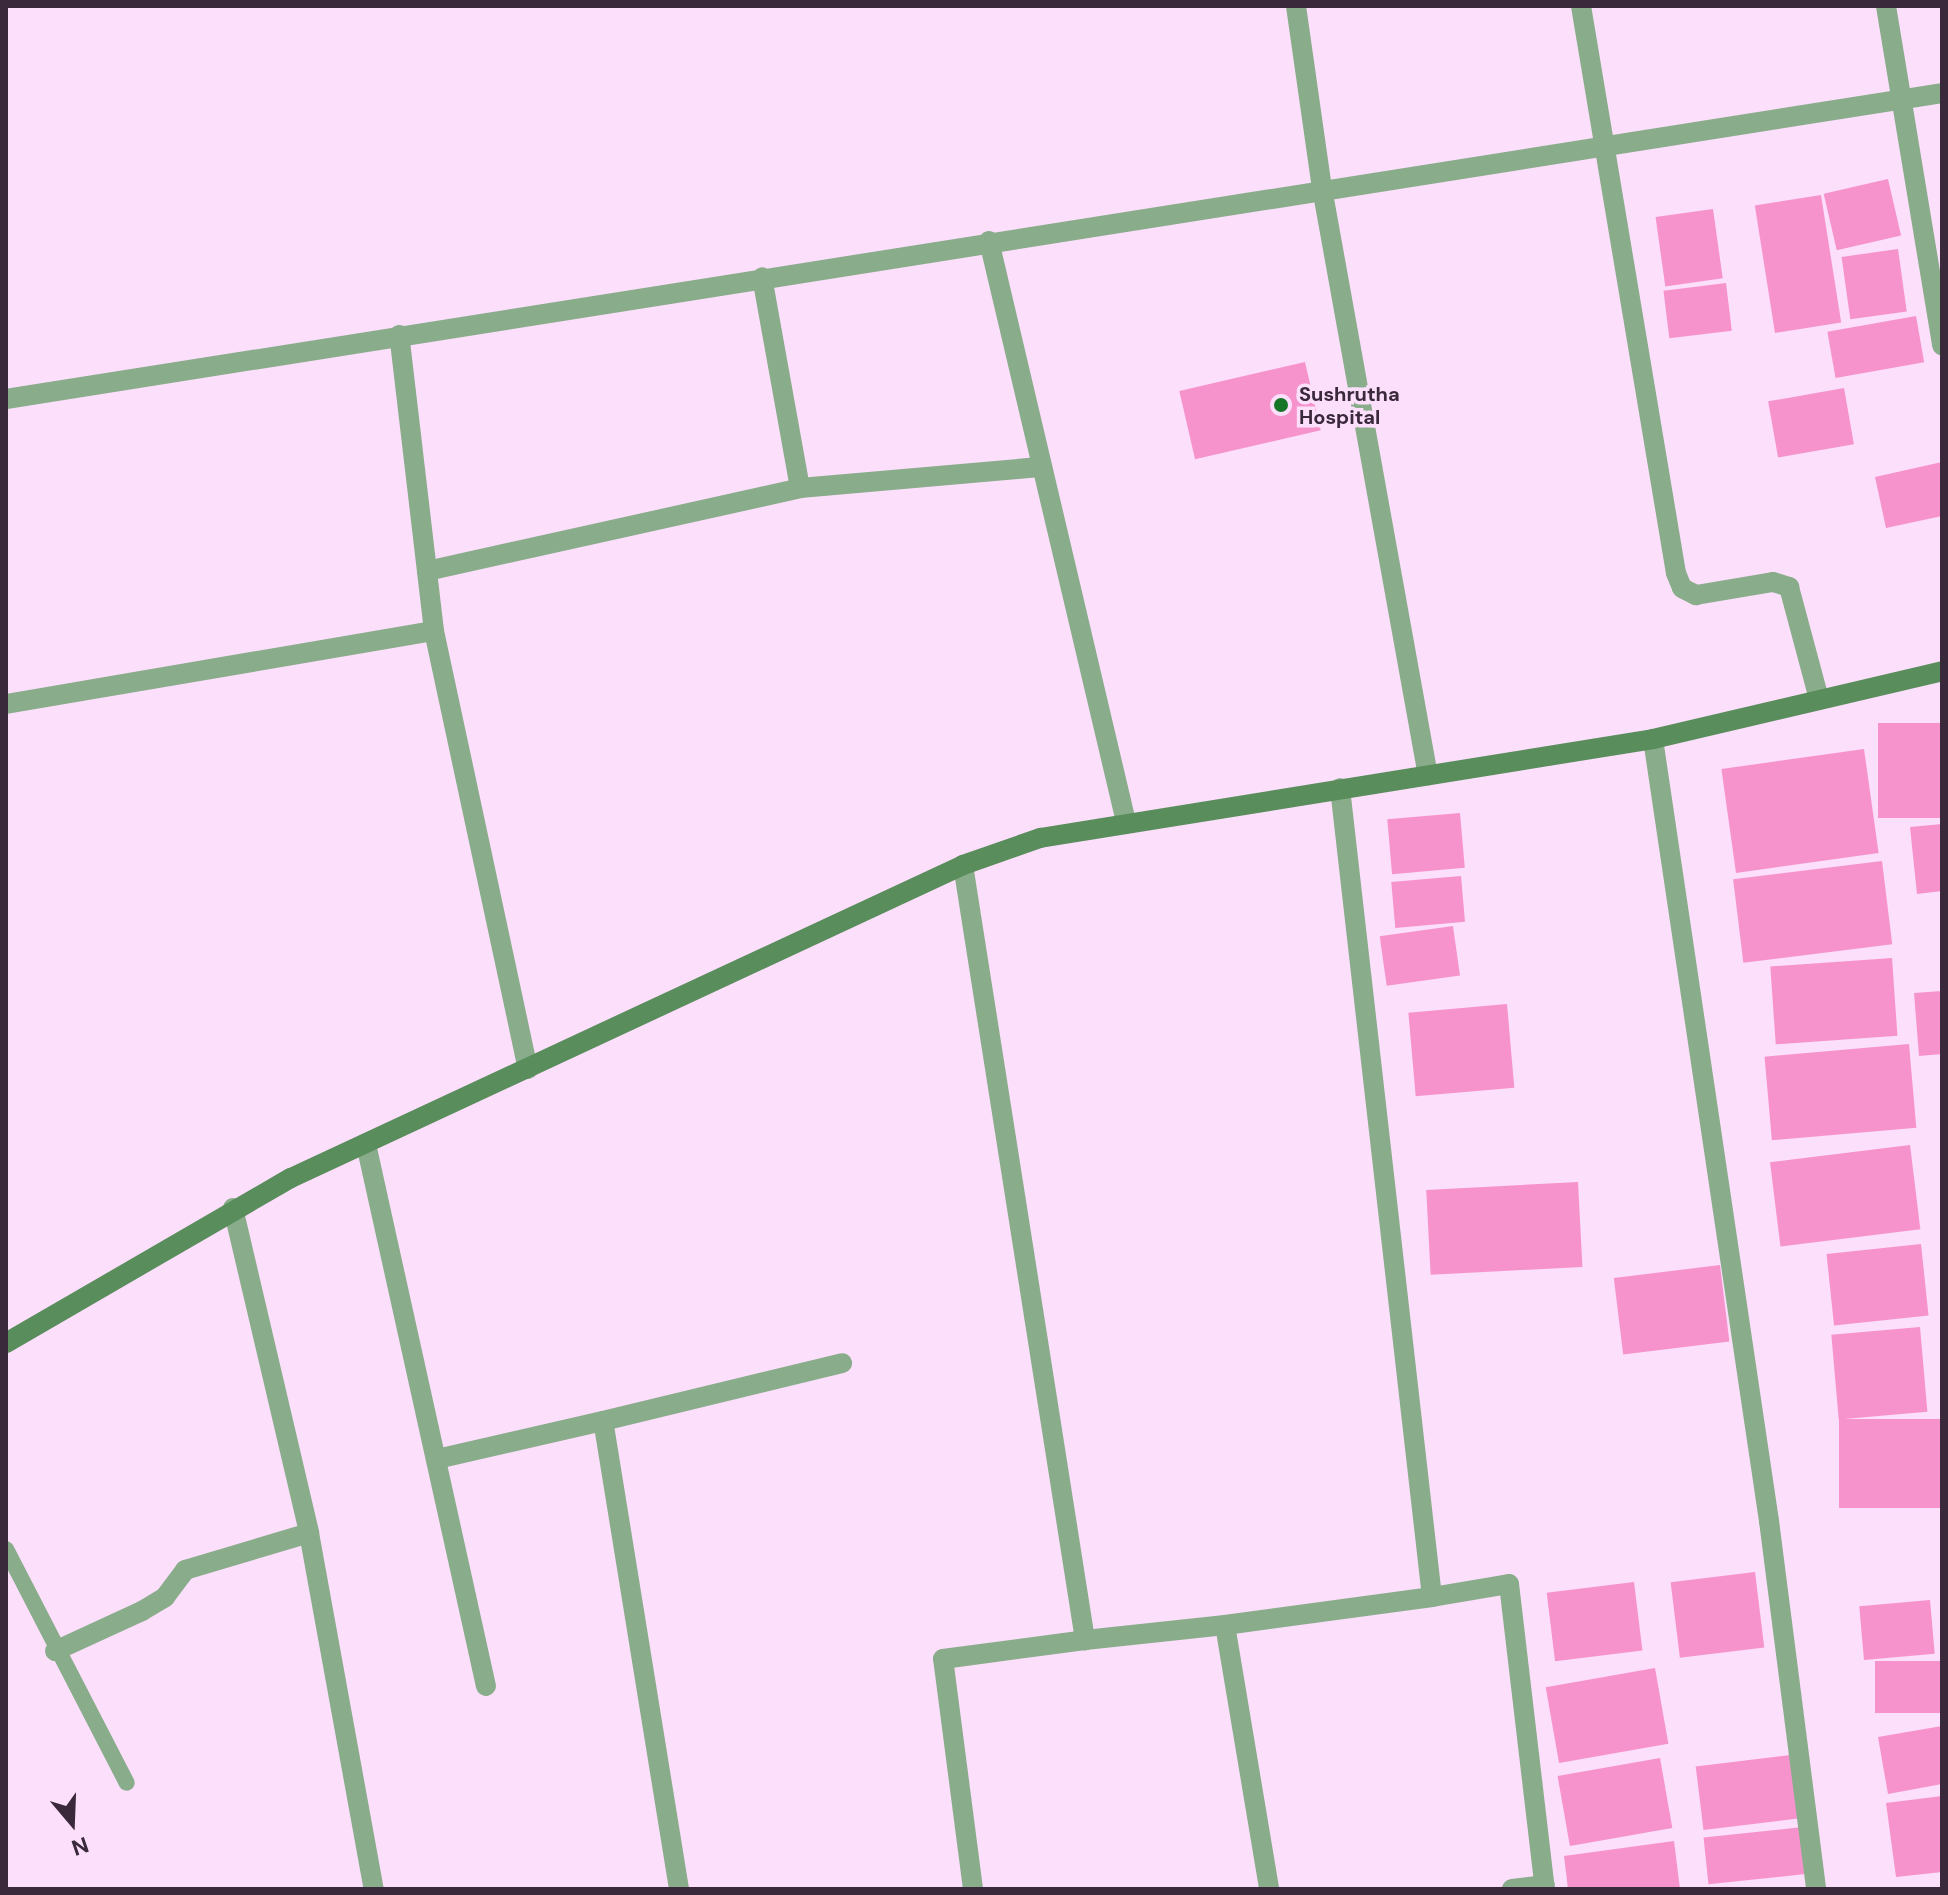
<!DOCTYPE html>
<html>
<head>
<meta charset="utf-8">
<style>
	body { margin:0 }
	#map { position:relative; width:1948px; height:1895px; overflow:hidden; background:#fbdffb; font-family:"DM Sans",sans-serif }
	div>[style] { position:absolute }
	.building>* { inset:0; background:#f793cc; transform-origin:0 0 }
	.service>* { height:16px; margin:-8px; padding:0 8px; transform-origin:8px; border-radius:8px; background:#89ac8a }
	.minor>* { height:20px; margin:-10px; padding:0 10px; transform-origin:10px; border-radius:10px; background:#89ac8a }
	.secondary>* { height:20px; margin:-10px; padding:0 10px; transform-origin:10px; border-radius:10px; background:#598d5b }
	.dots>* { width:22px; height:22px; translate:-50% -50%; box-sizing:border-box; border:4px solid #fbdffb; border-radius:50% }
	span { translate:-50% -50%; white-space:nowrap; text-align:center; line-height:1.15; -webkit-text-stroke:7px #fbdffb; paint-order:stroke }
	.poi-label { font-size:20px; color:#3a283b; font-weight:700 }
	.left { translate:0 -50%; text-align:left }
	.frame { position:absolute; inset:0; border:8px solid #3a283b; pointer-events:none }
	.north { position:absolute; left:32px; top:1783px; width:80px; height:80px; -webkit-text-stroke:6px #fbdffb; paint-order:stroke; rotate:161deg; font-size:22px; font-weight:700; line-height:32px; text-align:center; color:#3a283b }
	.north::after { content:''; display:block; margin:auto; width:28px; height:36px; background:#3a283b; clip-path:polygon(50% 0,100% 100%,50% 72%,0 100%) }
</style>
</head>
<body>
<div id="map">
	<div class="building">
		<div style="left:1888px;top:179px;width:58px;height:66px;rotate:77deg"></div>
		<div style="left:1821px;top:195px;width:129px;height:67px;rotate:81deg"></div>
		<div style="left:1713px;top:209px;width:70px;height:58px;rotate:82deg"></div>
		<div style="left:1898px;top:249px;width:63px;height:57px;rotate:82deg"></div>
		<div style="left:1726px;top:283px;width:48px;height:63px;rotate:83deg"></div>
		<div style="left:1916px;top:316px;width:47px;height:90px;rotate:80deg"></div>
		<div style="left:1305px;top:362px;width:70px;height:129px;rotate:77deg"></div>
		<div style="left:1844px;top:388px;width:57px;height:77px;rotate:80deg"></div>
		<div style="clip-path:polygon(1942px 462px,1942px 516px,1886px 528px,1875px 477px)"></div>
		<div style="left:1942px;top:723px;width:95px;height:64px;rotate:90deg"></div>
		<div style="left:1864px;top:749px;width:105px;height:144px;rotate:82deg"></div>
		<div style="left:1460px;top:813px;width:55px;height:73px;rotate:85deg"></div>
		<div style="clip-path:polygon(1942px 824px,1942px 891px,1917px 894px,1910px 827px)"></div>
		<div style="left:1882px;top:861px;width:84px;height:150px;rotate:83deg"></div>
		<div style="left:1461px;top:876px;width:46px;height:70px;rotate:85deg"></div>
		<div style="left:1453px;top:926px;width:50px;height:74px;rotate:82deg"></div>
		<div style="left:1892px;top:958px;width:78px;height:122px;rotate:86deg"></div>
		<div style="clip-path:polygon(1942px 991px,1942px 1054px,1919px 1056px,1914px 993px)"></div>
		<div style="left:1507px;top:1004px;width:84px;height:99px;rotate:85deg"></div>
		<div style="left:1909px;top:1044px;width:84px;height:145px;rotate:85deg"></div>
		<div style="left:1910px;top:1145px;width:85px;height:141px;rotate:83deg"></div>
		<div style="left:1578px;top:1182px;width:85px;height:152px;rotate:87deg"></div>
		<div style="left:1921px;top:1244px;width:72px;height:95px;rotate:84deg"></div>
		<div style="left:1720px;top:1265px;width:77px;height:107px;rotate:83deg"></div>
		<div style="left:1920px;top:1327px;width:85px;height:89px;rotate:85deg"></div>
		<div style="left:1942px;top:1419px;width:89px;height:103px;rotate:90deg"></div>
		<div style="left:1755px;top:1572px;width:76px;height:85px;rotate:83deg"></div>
		<div style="left:1634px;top:1582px;width:69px;height:88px;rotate:83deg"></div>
		<div style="left:1930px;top:1600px;width:54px;height:71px;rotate:85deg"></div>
		<div style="left:1942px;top:1661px;width:52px;height:67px;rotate:90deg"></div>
		<div style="left:1655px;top:1668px;width:77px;height:111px;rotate:80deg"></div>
		<div style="clip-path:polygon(1942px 1726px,1942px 1784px,1888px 1794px,1878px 1737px)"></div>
		<div style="left:1790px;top:1755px;width:64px;height:95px;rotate:83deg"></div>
		<div style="left:1660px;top:1758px;width:71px;height:104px;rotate:80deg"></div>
		<div style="clip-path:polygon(1942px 1796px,1942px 1872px,1896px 1877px,1886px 1803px)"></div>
		<div style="left:1803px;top:1827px;width:47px;height:100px;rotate:84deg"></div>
		<div style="clip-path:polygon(1674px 1841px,1680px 1889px,1568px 1889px,1564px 1856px)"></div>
	</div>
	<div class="service">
		<div style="left:6px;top:1549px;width:263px;rotate:62.7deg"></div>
	</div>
	<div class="minor">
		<div style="left:1296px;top:6px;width:184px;rotate:81.9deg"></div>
		<div style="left:1322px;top:188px;width:597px;rotate:79.78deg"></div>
		<div style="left:1581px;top:6px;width:575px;rotate:80.49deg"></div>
		<div style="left:1676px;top:573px;width:16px;rotate:68deg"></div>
		<div style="left:1682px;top:588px;width:16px;rotate:27deg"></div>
		<div style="left:1696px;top:595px;width:78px;rotate:-9.6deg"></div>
		<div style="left:1773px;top:582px;width:17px;rotate:17deg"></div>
		<div style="left:1789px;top:587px;width:116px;rotate:75deg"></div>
		<div style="left:1886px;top:6px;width:344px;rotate:80.6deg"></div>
		<div style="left:989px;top:241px;width:597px;rotate:76.73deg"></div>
		<div style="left:6px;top:399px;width:1960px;rotate:-8.98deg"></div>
		<div style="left:800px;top:488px;width:243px;rotate:-5deg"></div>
		<div style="left:427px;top:571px;width:382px;rotate:-12.5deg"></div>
		<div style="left:800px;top:488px;width:214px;rotate:-100.2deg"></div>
		<div style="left:434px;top:631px;width:448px;rotate:77.9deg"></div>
		<div style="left:6px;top:704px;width:434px;rotate:-9.7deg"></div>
		<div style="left:434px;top:631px;width:298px;rotate:-96.7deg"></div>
		<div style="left:1653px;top:739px;width:791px;rotate:81.56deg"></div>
		<div style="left:1769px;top:1521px;width:371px;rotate:82.7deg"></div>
		<div style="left:963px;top:865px;width:785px;rotate:81.05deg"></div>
		<div style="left:1085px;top:1640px;width:141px;rotate:-6.1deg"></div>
		<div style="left:1225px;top:1625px;width:268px;rotate:80.5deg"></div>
		<div style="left:366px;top:1144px;width:555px;rotate:77.52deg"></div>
		<div style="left:233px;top:1208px;width:334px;rotate:76.8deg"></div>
		<div style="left:309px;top:1533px;width:362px;rotate:79.7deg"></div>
		<div style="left:437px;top:1459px;width:170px;rotate:-12.9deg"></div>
		<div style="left:1432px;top:1597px;width:78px;rotate:-9.6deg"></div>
		<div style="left:1509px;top:1584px;width:307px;rotate:83.3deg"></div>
		<div style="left:1225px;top:1625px;width:209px;rotate:-7.7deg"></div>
		<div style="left:1432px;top:1597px;width:814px;rotate:-96.49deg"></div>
		<div style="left:55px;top:1651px;width:96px;rotate:-24.7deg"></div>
		<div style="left:142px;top:1611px;width:27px;rotate:-31deg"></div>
		<div style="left:165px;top:1597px;width:34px;rotate:-53deg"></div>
		<div style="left:185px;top:1570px;width:129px;rotate:-16.6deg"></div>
		<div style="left:679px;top:1889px;width:474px;rotate:-99.2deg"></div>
		<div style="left:603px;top:1421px;width:246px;rotate:-13.6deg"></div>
		<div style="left:973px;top:1889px;width:232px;rotate:-97.4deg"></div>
		<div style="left:943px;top:1659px;width:143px;rotate:-7.6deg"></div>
		<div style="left:1512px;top:1889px;width:33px;rotate:-7deg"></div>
	</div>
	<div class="secondary">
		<div style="left:6px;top:1343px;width:329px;rotate:-30.1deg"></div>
		<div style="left:291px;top:1178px;width:741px;rotate:-24.97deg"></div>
		<div style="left:963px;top:865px;width:82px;rotate:-19.3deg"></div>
		<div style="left:1040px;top:838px;width:621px;rotate:-9.17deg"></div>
		<div style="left:1653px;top:739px;width:297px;rotate:-13.2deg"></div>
	</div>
	<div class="dots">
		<div style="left:1281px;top:405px;background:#167627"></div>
	</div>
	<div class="poi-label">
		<span class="left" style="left:1299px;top:406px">Sushrutha<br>Hospital</span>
	</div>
	<div class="frame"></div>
	<div class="north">N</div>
</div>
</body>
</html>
